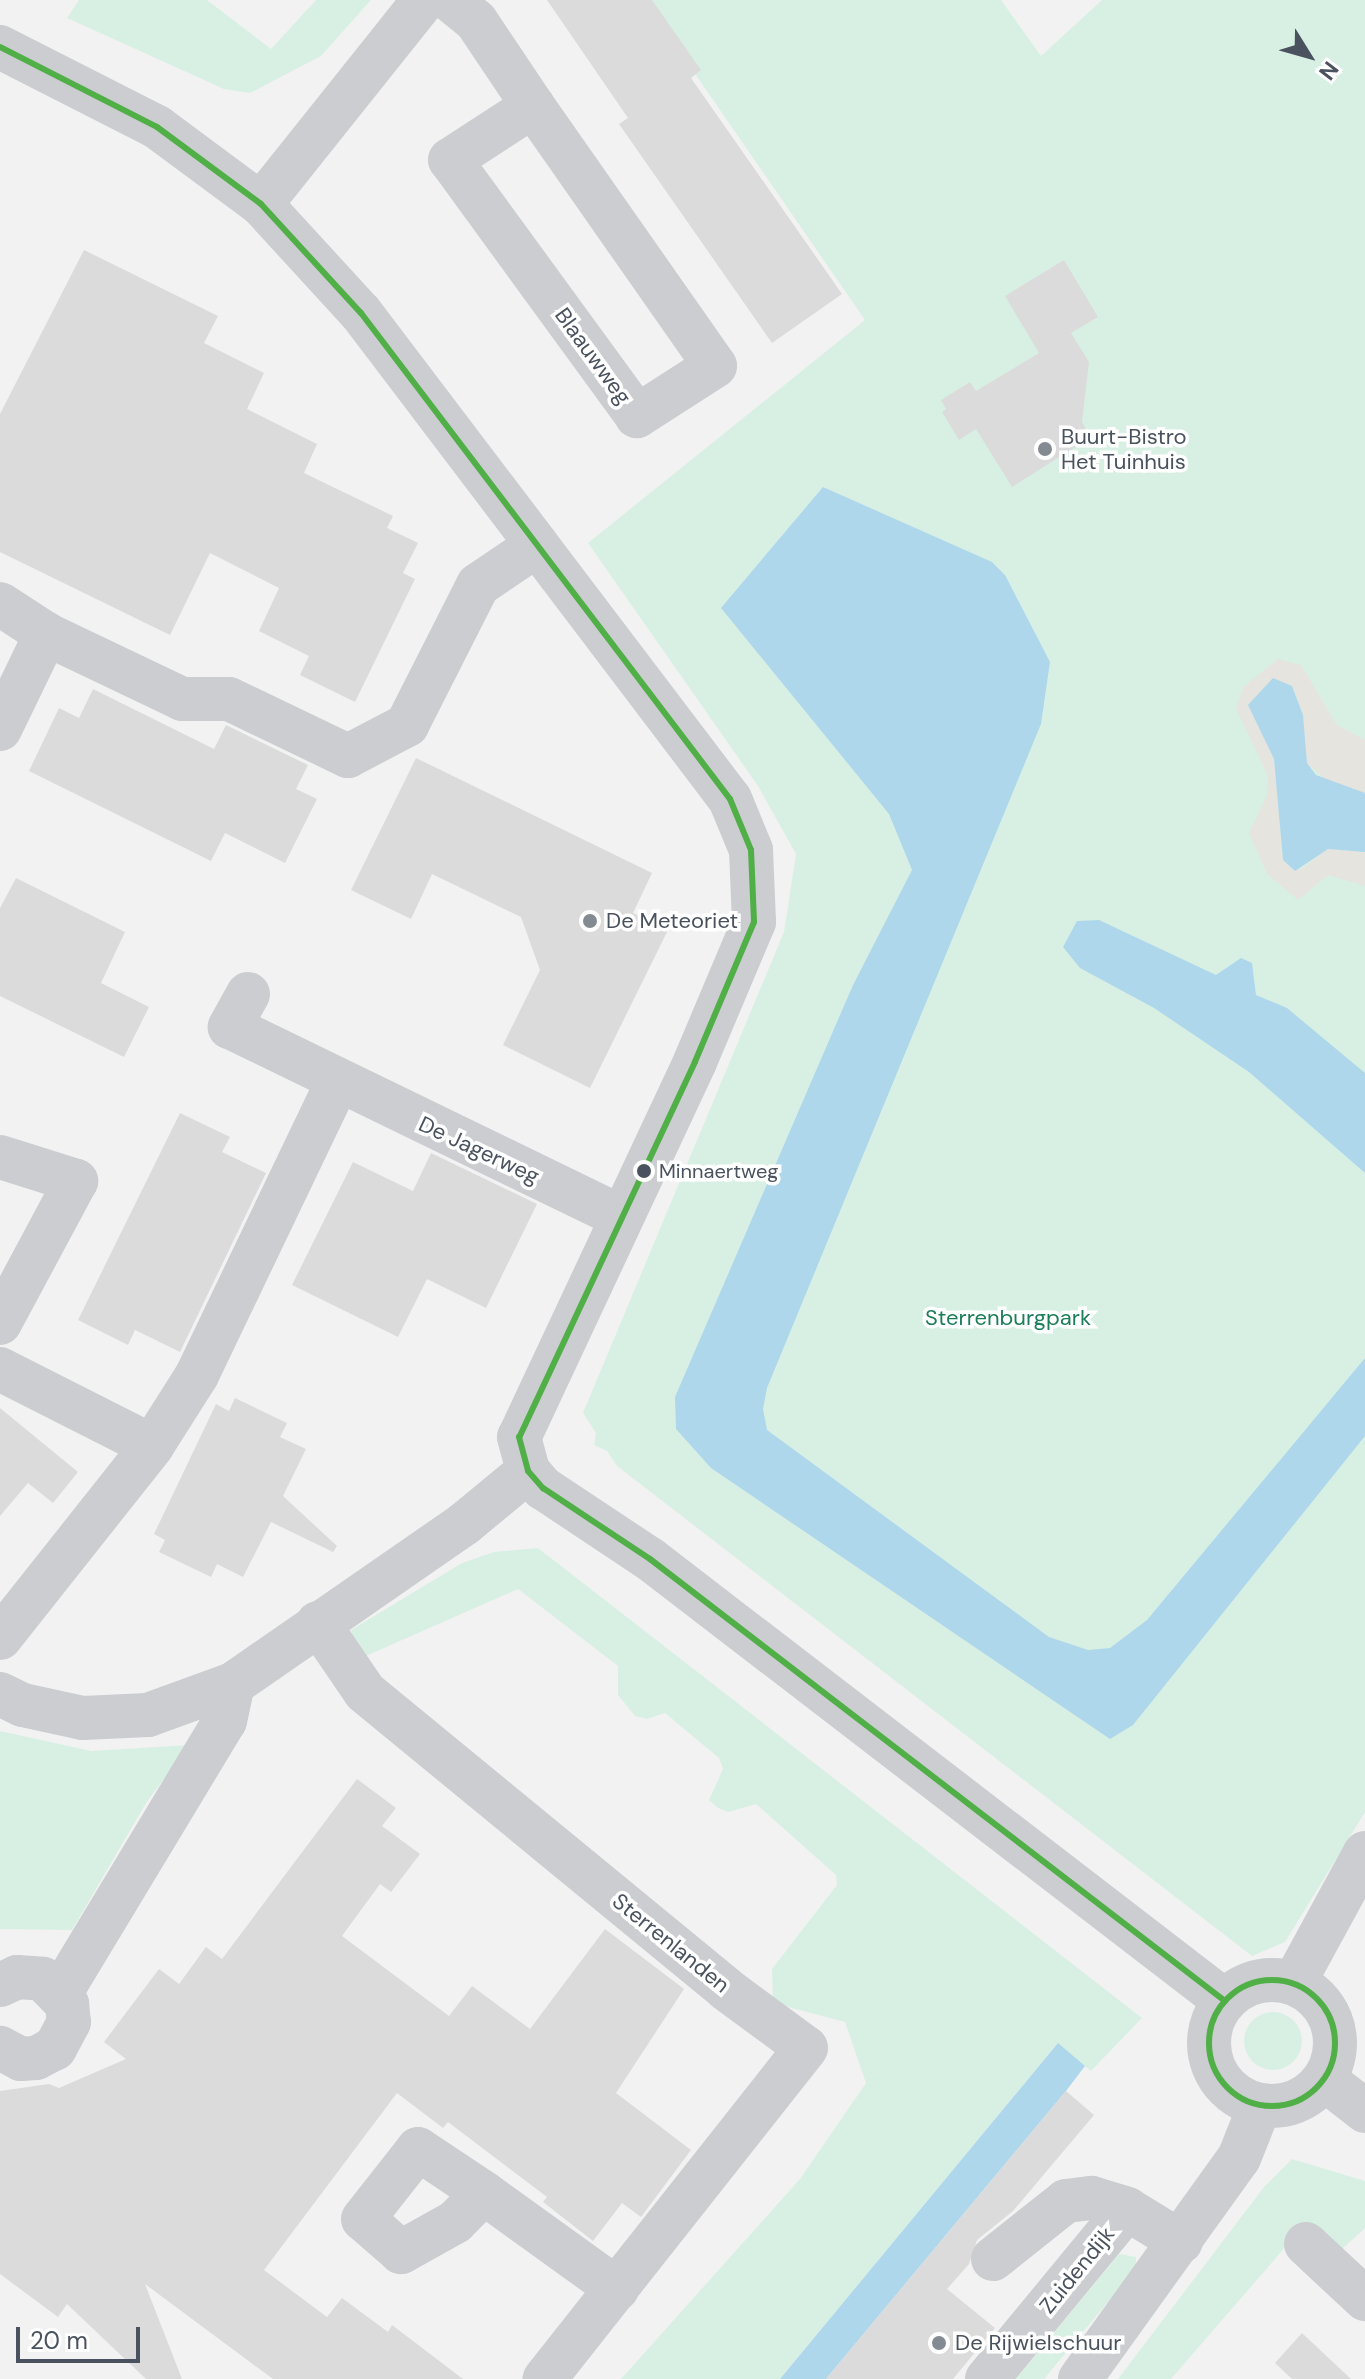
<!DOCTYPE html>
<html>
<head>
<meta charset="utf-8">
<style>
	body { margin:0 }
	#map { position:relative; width:1365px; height:2379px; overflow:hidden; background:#f2f2f2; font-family:"DM Sans",sans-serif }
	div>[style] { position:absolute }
	.green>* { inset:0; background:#d8f0e4 }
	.round { border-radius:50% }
	.sand>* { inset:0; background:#e5e4df }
	.water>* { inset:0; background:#aed7ec }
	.building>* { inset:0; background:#dbdbdc }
	.minor>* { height:44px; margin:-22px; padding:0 22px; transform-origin:22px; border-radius:22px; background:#cbcdd0 }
	.minor>.ring { margin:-22px; padding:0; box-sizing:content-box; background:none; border:44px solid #cbcdd0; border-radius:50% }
	.bus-1>* { height:6px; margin:-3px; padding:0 3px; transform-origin:3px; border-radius:3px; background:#50af46 }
	.bus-1>.ring { margin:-3px; padding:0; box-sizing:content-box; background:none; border:6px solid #50af46; border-radius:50% }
	.dots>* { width:22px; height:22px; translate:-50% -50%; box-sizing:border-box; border:4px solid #fff; border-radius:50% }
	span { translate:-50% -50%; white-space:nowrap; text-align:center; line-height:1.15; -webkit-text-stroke:7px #fff; paint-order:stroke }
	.bus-label { font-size:20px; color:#49525e }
	.left { translate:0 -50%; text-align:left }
	.street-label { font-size:22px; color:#49525e }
	.poi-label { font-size:22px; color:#49525e }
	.park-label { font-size:22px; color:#1b7e5a }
	.north { position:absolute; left:1269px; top:16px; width:80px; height:80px; -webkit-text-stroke:6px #fff; paint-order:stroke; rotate:127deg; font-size:22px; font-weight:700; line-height:32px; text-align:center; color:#49525e }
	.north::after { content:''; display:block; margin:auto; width:28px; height:36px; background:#49525e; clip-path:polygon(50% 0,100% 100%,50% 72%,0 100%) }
	.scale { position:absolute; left:16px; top:2327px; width:124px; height:36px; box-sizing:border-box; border:4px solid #49525e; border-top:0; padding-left:10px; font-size:24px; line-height:28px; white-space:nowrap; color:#49525e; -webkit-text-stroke:6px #fff; paint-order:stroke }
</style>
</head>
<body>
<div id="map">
	<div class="green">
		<div style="clip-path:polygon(79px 0,207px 0,271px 49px,316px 0,371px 0,321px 56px,250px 93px,224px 89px,67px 18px)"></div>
		<div style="clip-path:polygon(644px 0,1001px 0,1041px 56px,1102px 0,1365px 0,1365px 1812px,1285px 1942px,1252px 1956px,617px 1466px,607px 1451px,594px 1445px,596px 1433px,583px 1413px,784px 932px,796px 854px,758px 786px,588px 543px,865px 320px)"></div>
		<div style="clip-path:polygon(538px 1548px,1142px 2018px,1091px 2071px,1057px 2044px,780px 2379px,621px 2379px,800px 2179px,866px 2083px,845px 2022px,773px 2003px,772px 1969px,837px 1885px,836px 1875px,756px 1804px,728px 1812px,718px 1808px,709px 1800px,723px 1769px,719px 1758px,665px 1713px,647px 1719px,635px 1716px,618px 1695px,618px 1666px,518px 1589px,359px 1659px,351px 1630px,462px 1563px,494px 1552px)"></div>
		<div style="clip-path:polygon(0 1731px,91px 1751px,189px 1745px,146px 1803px,72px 1930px,0 1929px)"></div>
		<div class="round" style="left:1244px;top:2012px;width:58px;height:58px"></div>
		<div style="clip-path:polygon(1292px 2159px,1365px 2181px,1365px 2228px,1341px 2250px,1307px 2222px,1171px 2379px,1118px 2379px,1264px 2187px)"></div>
		<div style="clip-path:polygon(1119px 2254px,1136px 2257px,1136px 2268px,1044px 2379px,1016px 2379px)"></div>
	</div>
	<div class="sand">
		<div style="clip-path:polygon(1278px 659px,1301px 665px,1337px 725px,1365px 740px,1365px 793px,1329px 783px,1307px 763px,1303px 715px,1292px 685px,1249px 705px,1274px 759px,1283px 860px,1300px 870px,1328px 849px,1365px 852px,1365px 886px,1328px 875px,1298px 900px,1267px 874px,1249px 833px,1267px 795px,1268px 776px,1236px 708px,1243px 687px)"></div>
	</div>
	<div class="water">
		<div style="clip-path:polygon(823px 487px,992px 562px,1005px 575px,1050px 662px,1041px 724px,767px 1388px,763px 1409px,767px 1430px,1049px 1637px,1088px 1650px,1110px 1648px,1147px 1620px,1365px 1358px,1365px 1436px,1133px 1725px,1110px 1739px,711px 1468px,676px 1429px,675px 1397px,853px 985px,912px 870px,889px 814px,721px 608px)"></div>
		<div style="clip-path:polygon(1273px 678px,1292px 686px,1303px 715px,1307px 763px,1316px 775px,1365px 793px,1365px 852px,1328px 849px,1295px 871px,1283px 860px,1274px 759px,1248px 705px)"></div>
		<div style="clip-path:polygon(1099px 920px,1216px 975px,1241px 958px,1252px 963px,1256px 995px,1287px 1008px,1365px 1073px,1365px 1173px,1249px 1072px,1154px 1008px,1080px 968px,1063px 947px,1077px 921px)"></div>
		<div style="clip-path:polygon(1058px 2043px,1085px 2066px,1066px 2091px,826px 2379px,780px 2379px)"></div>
	</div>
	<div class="building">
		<div style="clip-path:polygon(547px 0,652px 0,701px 70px,691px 78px,842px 294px,772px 343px,619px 124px,628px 118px)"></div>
		<div style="clip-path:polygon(84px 250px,218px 316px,204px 343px,264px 373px,247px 409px,317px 444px,304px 473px,393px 516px,387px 528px,418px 543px,403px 573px,415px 579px,355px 702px,300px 675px,309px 656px,259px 631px,279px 588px,210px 553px,170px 635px,0 552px,0 414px)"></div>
		<div style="clip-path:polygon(1064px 260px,1098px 317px,1071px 333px,1089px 362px,1082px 422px,1091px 437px,1012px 487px,976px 429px,959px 440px,942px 412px,946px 409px,941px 400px,970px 382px,976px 391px,1039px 353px,1005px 296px)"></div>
		<div style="clip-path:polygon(93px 689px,214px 749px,226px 725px,308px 765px,296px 789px,317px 799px,285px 863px,225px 833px,211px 861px,29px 771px,59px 708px,79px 718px)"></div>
		<div style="clip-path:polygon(416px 758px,652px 873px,633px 913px,668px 930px,590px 1088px,503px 1045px,540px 970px,521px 917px,432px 874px,411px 919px,351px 890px)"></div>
		<div style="clip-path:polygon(16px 878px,125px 932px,101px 983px,149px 1007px,124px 1057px,0 996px,0 908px)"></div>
		<div style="clip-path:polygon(180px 1113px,230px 1137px,222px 1152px,266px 1173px,180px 1352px,135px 1330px,128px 1345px,78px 1320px)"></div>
		<div style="clip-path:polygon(431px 1153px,537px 1204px,486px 1308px,427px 1279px,398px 1337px,292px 1285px,353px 1162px,413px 1191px)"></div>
		<div style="clip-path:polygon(235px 1398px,287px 1423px,280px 1437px,306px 1449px,283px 1496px,337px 1546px,333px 1552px,271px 1522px,243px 1577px,217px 1564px,211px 1577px,159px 1552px,165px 1540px,154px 1534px,216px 1404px,229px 1411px)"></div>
		<div style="clip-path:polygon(0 1408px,78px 1472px,53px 1503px,28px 1483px,0 1516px)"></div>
		<div style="clip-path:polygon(357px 1779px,396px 1808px,382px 1826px,420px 1854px,391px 1892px,380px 1884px,342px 1936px,449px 2016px,472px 1986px,530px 2029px,605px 1929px,684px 1989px,616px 2093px,691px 2150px,641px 2217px,622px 2203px,593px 2241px,543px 2202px,547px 2197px,448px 2122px,443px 2128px,397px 2093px,264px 2270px,327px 2317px,342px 2298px,388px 2332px,392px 2325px,463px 2379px,273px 2379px,145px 2284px,182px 2379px,146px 2379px,67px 2304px,58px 2317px,0 2274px,0 2091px,49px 2084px,59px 2088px,126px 2059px,104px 2042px,159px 1969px,179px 1984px,206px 1947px,222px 1959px)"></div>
		<div style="clip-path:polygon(1066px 2091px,1094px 2115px,1013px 2211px,977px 2240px,969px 2264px,947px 2289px,995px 2328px,953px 2379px,826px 2379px)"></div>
		<div style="clip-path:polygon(1302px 2333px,1351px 2379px,1292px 2379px,1275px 2363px)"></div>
	</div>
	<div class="minor">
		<div style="left:450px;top:0;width:33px;rotate:39deg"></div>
		<div style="left:476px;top:21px;width:102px;rotate:56.2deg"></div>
		<div style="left:0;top:47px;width:176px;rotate:27deg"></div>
		<div style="left:157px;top:127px;width:129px;rotate:36.5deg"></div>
		<div style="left:261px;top:204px;width:148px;rotate:47.5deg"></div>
		<div style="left:361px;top:313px;width:291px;rotate:52.8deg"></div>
		<div style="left:537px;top:545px;width:319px;rotate:52.8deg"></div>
		<div style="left:730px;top:799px;width:55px;rotate:67.6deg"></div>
		<div style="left:751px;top:850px;width:72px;rotate:87.6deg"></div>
		<div style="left:754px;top:922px;width:152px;rotate:112.9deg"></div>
		<div style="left:695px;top:1062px;width:414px;rotate:115.1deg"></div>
		<div style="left:519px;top:1437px;width:35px;rotate:75deg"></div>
		<div style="left:528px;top:1471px;width:23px;rotate:49deg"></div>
		<div style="left:543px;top:1488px;width:128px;rotate:33.6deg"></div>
		<div style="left:650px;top:1559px;width:725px;rotate:37.55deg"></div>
		<div style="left:533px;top:106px;width:317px;rotate:55deg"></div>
		<div style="left:715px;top:366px;width:93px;rotate:147.3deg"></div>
		<div style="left:637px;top:416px;width:317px;rotate:-126.1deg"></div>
		<div style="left:450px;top:160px;width:99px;rotate:-33deg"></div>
		<div style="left:261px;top:204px;width:261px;rotate:-51.4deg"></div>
		<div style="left:0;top:604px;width:55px;rotate:33.1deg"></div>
		<div style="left:0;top:729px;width:106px;rotate:-64.2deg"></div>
		<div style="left:46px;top:634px;width:151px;rotate:25.5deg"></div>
		<div style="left:182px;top:699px;width:47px"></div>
		<div style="left:229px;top:699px;width:132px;rotate:25.6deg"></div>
		<div style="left:348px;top:756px;width:67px;rotate:-27.7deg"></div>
		<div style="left:407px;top:725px;width:157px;rotate:-63.1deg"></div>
		<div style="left:478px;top:585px;width:71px;rotate:-34.1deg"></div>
		<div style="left:248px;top:994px;width:38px;rotate:119deg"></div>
		<div style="left:230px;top:1027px;width:435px;rotate:25.9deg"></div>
		<div style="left:0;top:1157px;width:80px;rotate:17.5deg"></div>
		<div style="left:76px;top:1181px;width:161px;rotate:118.2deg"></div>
		<div style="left:0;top:1369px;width:170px;rotate:26.9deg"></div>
		<div style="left:318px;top:1623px;width:83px;rotate:55.7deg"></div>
		<div style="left:365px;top:1692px;width:467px;rotate:39.4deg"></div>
		<div style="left:726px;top:1989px;width:99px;rotate:36.4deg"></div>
		<div style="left:806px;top:2048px;width:422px;rotate:128.3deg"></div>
		<div style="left:0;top:1638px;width:245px;rotate:-51.6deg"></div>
		<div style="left:152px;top:1446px;width:84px;rotate:-57.6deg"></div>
		<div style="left:197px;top:1375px;width:324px;rotate:-64.4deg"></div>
		<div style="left:0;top:1694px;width:25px;rotate:26deg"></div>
		<div style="left:23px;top:1705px;width:61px;rotate:12.2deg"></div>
		<div style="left:83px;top:1718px;width:65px;rotate:-2.6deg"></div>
		<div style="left:148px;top:1715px;width:90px;rotate:-20deg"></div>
		<div style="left:233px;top:1684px;width:281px;rotate:-34.7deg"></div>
		<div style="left:464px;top:1524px;width:83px;rotate:-39.6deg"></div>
		<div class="ring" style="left:1209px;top:1980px;width:82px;height:82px"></div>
		<div style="left:1294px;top:1983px;width:148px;rotate:-61.4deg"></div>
		<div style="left:0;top:1985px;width:19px;rotate:-25deg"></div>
		<div style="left:17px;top:1977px;width:26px;rotate:4deg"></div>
		<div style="left:43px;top:1979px;width:35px;rotate:46deg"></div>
		<div style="left:67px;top:2004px;width:18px;rotate:84deg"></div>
		<div style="left:69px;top:2022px;width:30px;rotate:118deg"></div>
		<div style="left:55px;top:2048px;width:21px;rotate:152deg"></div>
		<div style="left:36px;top:2058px;width:15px;rotate:176deg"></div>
		<div style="left:21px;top:2059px;width:24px;rotate:-152deg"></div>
		<div style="left:60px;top:1994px;width:319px;rotate:-58.9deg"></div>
		<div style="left:225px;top:1721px;width:38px;rotate:-78deg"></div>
		<div style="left:1324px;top:2079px;width:52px;rotate:38deg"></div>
		<div style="left:484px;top:2193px;width:41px;rotate:135deg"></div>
		<div style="left:455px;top:2222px;width:62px;rotate:150.9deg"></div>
		<div style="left:401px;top:2252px;width:50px;rotate:-139deg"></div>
		<div style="left:363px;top:2219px;width:89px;rotate:-51.8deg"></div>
		<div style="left:418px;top:2149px;width:79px;rotate:33.7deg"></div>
		<div style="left:484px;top:2193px;width:164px;rotate:35.8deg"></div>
		<div style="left:1306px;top:2244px;width:81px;rotate:43deg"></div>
		<div style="left:993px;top:2259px;width:93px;rotate:-38.5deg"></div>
		<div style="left:1066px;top:2201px;width:26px;rotate:-7deg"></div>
		<div style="left:1092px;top:2198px;width:37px;rotate:17deg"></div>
		<div style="left:1127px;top:2209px;width:63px;rotate:31.4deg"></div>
		<div style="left:987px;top:2379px;width:220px;rotate:-50.5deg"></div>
		<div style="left:1080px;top:2379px;width:272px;rotate:-54.3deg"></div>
		<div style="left:1239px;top:2158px;width:57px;rotate:-68.4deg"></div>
	</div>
	<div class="bus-1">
		<div style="left:0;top:47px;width:176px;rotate:27deg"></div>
		<div style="left:157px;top:127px;width:129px;rotate:36.5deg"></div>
		<div style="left:261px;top:204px;width:148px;rotate:47.5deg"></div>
		<div style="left:361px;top:313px;width:610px;rotate:52.79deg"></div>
		<div style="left:730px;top:799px;width:55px;rotate:67.6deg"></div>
		<div style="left:751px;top:850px;width:72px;rotate:87.6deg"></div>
		<div style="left:754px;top:922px;width:152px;rotate:112.9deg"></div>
		<div style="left:695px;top:1062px;width:414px;rotate:115.1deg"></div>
		<div style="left:519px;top:1437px;width:35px;rotate:75deg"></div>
		<div style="left:528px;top:1471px;width:23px;rotate:49deg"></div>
		<div style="left:543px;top:1488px;width:128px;rotate:33.6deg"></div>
		<div style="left:650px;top:1559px;width:725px;rotate:37.55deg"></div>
		<div class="ring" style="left:1209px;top:1980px;width:120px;height:120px"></div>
	</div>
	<div class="dots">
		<div style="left:1045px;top:449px;background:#848a92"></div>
		<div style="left:590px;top:921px;background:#848a92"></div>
		<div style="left:644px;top:1171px;background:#49525e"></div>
		<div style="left:939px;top:2343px;background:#848a92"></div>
	</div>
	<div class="bus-label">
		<span class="left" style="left:659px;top:1171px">Minnaertweg</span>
	</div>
	<div class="street-label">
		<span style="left:593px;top:356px;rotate:54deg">Blaauwweg</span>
		<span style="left:479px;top:1150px;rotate:25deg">De Jagerweg</span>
		<span style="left:671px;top:1943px;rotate:39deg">Sterrenlanden</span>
		<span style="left:1077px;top:2270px;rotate:-51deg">Zuidendijk</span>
	</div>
	<div class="poi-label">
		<span class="left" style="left:1061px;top:449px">Buurt-Bistro<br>Het Tuinhuis</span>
		<span class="left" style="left:606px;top:921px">De Meteoriet</span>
		<span class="left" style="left:955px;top:2343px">De Rijwielschuur</span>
	</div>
	<div class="park-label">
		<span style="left:1008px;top:1318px">Sterrenburgpark</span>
	</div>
	<div class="north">N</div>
	<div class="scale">20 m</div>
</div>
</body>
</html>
